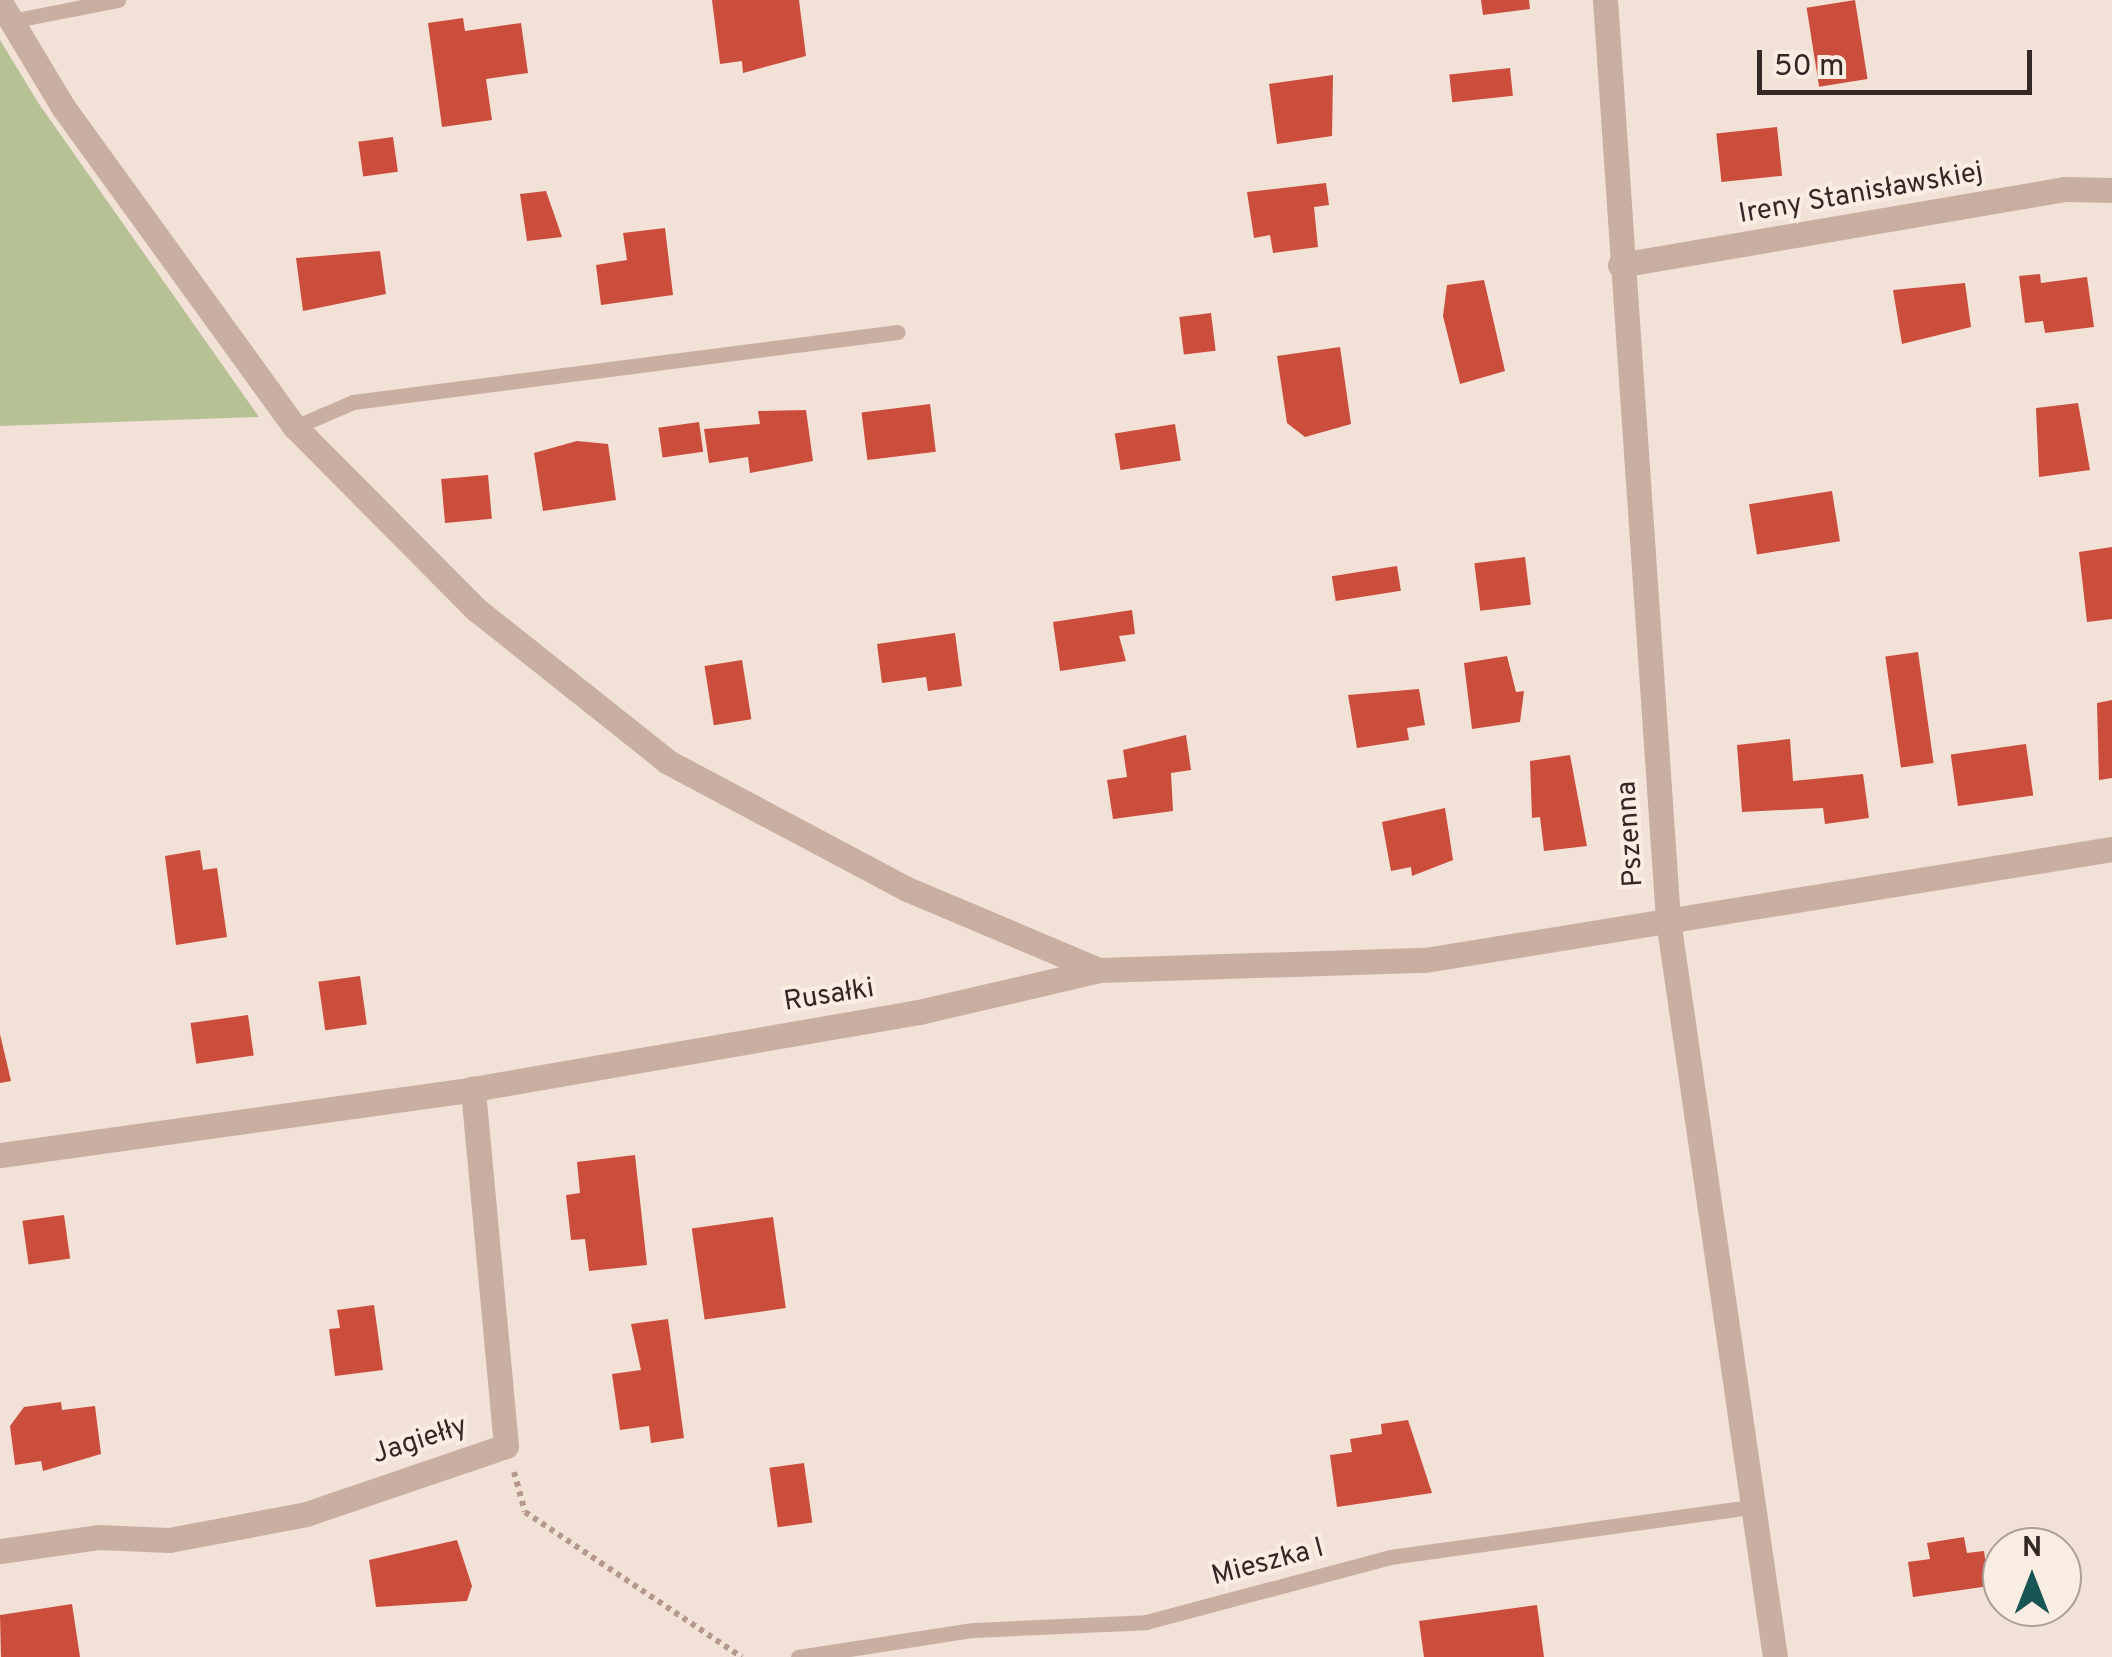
<!DOCTYPE html>
<html>
<head>
<meta charset="utf-8">
<style>
	body { margin:0 }
	#map { position:relative; width:2112px; height:1657px; overflow:hidden; background:#f1e1d6; font-family:Overpass,sans-serif }
	div>[style] { position:absolute }
	.green>* { inset:0; background:#b7c196 }
	.building>* { inset:0; background:#cb4d3b; transform-origin:0 0 }
	.path>* { height:6px; margin-top:-3px; transform-origin:0; background:repeating-linear-gradient(90deg,#b5998c 0 5px,transparent 0 10px) }
	.lane>* { height:15px; margin:-7.5px; padding:0 7.5px; transform-origin:7.5px; border-radius:7.5px; background:#c9afa2 }
	.street>* { height:25px; margin:-12.5px; padding:0 12.5px; transform-origin:12.5px; border-radius:12.5px; background:#c9afa2 }
	span { translate:-50% -50%; white-space:nowrap; text-align:center; line-height:1.15; -webkit-text-stroke:8px #f9ece2; paint-order:stroke }
	.street-label { font-size:28px; color:#342825 }
	.north { position:absolute; left:1982px; top:1527px; width:100px; height:100px; box-sizing:border-box; background:#f9ece2; border:2px solid #aa9e96; border-radius:50%; rotate:0deg; font-size:28px; font-weight:700; line-height:40px; text-align:center; color:#342825 }
	.north::after { content:''; display:block; margin:auto; width:35px; height:45px; background:#195653; clip-path:polygon(50% 0,100% 100%,50% 72%,0 100%) }
	.scale { position:absolute; left:1757px; top:50px; width:275px; height:45px; box-sizing:border-box; border:5px solid #342825; border-top:0; padding-left:12px; font-size:30px; line-height:35px; white-space:nowrap; color:#342825; -webkit-text-stroke:8px #f9ece2; paint-order:stroke }
</style>
</head>
<body>
<div id="map">
	<div class="green">
		<div style="clip-path:polygon(0 40px,39px 104px,259px 417px,0 426px)"></div>
	</div>
	<div class="building">
		<div style="clip-path:polygon(712px 0,799px 0,806px 56px,743px 73px,742px 61px,720px 64px)"></div>
		<div style="clip-path:polygon(1481px 0,1529px 0,1530px 9px,1483px 15px)"></div>
		<div style="left:1855px;top:0;width:80px;height:49px;rotate:81deg"></div>
		<div style="clip-path:polygon(463px 18px,465px 31px,521px 23px,528px 73px,486px 79px,492px 120px,442px 127px,428px 23px)"></div>
		<div style="left:1510px;top:68px;width:28px;height:61px;rotate:84deg"></div>
		<div style="clip-path:polygon(1333px 75px,1332px 136px,1277px 144px,1269px 84px)"></div>
		<div style="left:1777px;top:127px;width:49px;height:61px;rotate:84deg"></div>
		<div style="left:393px;top:137px;width:35px;height:35px;rotate:82deg"></div>
		<div style="clip-path:polygon(1326px 183px,1329px 205px,1314px 207px,1318px 247px,1273px 253px,1270px 235px,1254px 238px,1247px 192px)"></div>
		<div style="clip-path:polygon(546px 191px,562px 237px,527px 241px,520px 194px)"></div>
		<div style="clip-path:polygon(665px 228px,673px 295px,601px 305px,596px 265px,627px 260px,623px 233px)"></div>
		<div style="clip-path:polygon(380px 251px,386px 294px,303px 311px,296px 258px)"></div>
		<div style="clip-path:polygon(2040px 274px,2041px 283px,2087px 277px,2094px 327px,2045px 333px,2043px 321px,2025px 323px,2019px 276px)"></div>
		<div style="clip-path:polygon(1484px 280px,1505px 371px,1460px 384px,1443px 316px,1447px 285px)"></div>
		<div style="clip-path:polygon(1965px 283px,1971px 327px,1902px 344px,1893px 290px)"></div>
		<div style="left:1211px;top:313px;width:38px;height:32px;rotate:83deg"></div>
		<div style="clip-path:polygon(1340px 347px,1351px 424px,1305px 437px,1287px 423px,1277px 356px)"></div>
		<div style="clip-path:polygon(2078px 403px,2090px 470px,2039px 477px,2036px 408px)"></div>
		<div style="left:930px;top:404px;width:48px;height:69px;rotate:83deg"></div>
		<div style="clip-path:polygon(806px 410px,813px 461px,750px 473px,748px 457px,709px 463px,704px 429px,760px 424px,758px 411px)"></div>
		<div style="left:699px;top:422px;width:30px;height:41px;rotate:82deg"></div>
		<div style="left:1175px;top:424px;width:37px;height:61px;rotate:81deg"></div>
		<div style="clip-path:polygon(577px 441px,608px 444px,616px 500px,543px 511px,534px 453px)"></div>
		<div style="left:488px;top:475px;width:44px;height:47px;rotate:85deg"></div>
		<div style="left:1832px;top:491px;width:51px;height:84px;rotate:81deg"></div>
		<div style="clip-path:polygon(2112px 547px,2112px 619px,2087px 622px,2079px 552px)"></div>
		<div style="left:1525px;top:557px;width:48px;height:51px;rotate:83deg"></div>
		<div style="left:1397px;top:566px;width:25px;height:66px;rotate:81deg"></div>
		<div style="clip-path:polygon(1132px 610px,1135px 634px,1119px 636px,1126px 661px,1060px 671px,1053px 622px)"></div>
		<div style="clip-path:polygon(955px 633px,962px 686px,928px 691px,926px 677px,882px 683px,877px 644px)"></div>
		<div style="left:1918px;top:652px;width:112px;height:33px;rotate:82deg"></div>
		<div style="clip-path:polygon(1507px 656px,1516px 692px,1524px 691px,1520px 722px,1472px 729px,1464px 663px)"></div>
		<div style="left:742px;top:660px;width:60px;height:38px;rotate:81deg"></div>
		<div style="clip-path:polygon(1419px 689px,1425px 725px,1407px 728px,1409px 740px,1357px 748px,1348px 695px)"></div>
		<div style="clip-path:polygon(2112px 700px,2112px 778px,2099px 780px,2097px 703px)"></div>
		<div style="clip-path:polygon(1186px 735px,1191px 770px,1171px 773px,1173px 811px,1113px 819px,1107px 780px,1127px 777px,1123px 750px)"></div>
		<div style="clip-path:polygon(1790px 739px,1793px 781px,1863px 774px,1869px 818px,1825px 824px,1823px 808px,1742px 812px,1737px 745px)"></div>
		<div style="left:2026px;top:744px;width:52px;height:76px;rotate:82deg"></div>
		<div style="clip-path:polygon(1570px 755px,1587px 846px,1544px 851px,1540px 817px,1532px 818px,1530px 761px)"></div>
		<div style="clip-path:polygon(1445px 808px,1453px 860px,1412px 876px,1411px 867px,1391px 871px,1382px 822px)"></div>
		<div style="clip-path:polygon(200px 850px,203px 870px,217px 868px,227px 937px,176px 945px,165px 856px)"></div>
		<div style="left:360px;top:976px;width:49px;height:42px;rotate:82deg"></div>
		<div style="left:248px;top:1015px;width:41px;height:58px;rotate:82deg"></div>
		<div style="clip-path:polygon(0 1034px,11px 1081px,0 1083px)"></div>
		<div style="clip-path:polygon(635px 1155px,647px 1265px,589px 1271px,585px 1239px,571px 1240px,566px 1195px,580px 1193px,577px 1162px)"></div>
		<div style="left:64px;top:1215px;width:44px;height:42px;rotate:82deg"></div>
		<div style="left:773px;top:1217px;width:92px;height:82px;rotate:82deg"></div>
		<div style="clip-path:polygon(374px 1305px,383px 1370px,335px 1376px,329px 1329px,340px 1328px,337px 1310px)"></div>
		<div style="clip-path:polygon(668px 1319px,684px 1438px,651px 1443px,649px 1426px,620px 1430px,612px 1374px,641px 1370px,631px 1324px)"></div>
		<div style="clip-path:polygon(61px 1402px,62px 1410px,95px 1406px,101px 1454px,43px 1471px,41px 1461px,15px 1465px,10px 1426px,24px 1407px)"></div>
		<div style="clip-path:polygon(1408px 1420px,1432px 1493px,1337px 1507px,1330px 1455px,1352px 1452px,1350px 1439px,1382px 1434px,1381px 1424px)"></div>
		<div style="left:804px;top:1463px;width:60px;height:35px;rotate:82deg"></div>
		<div style="clip-path:polygon(1964px 1537px,1967px 1553px,1984px 1551px,1989px 1586px,1913px 1597px,1908px 1562px,1930px 1559px,1927px 1543px)"></div>
		<div style="clip-path:polygon(457px 1540px,472px 1586px,467px 1601px,376px 1607px,369px 1560px)"></div>
		<div style="clip-path:polygon(72px 1604px,80px 1657px,1px 1657px,0 1615px)"></div>
		<div style="clip-path:polygon(1537px 1605px,1544px 1657px,1424px 1657px,1419px 1621px)"></div>
	</div>
	<div class="path">
		<div style="left:514px;top:1472px;width:41px;rotate:74.6deg"></div>
		<div style="left:525px;top:1512px;width:261px;rotate:33.8deg"></div>
	</div>
	<div class="lane">
		<div style="left:11px;top:21px;width:109px;rotate:-11.1deg"></div>
		<div style="left:295px;top:427px;width:63px;rotate:-23.3deg"></div>
		<div style="left:353px;top:402px;width:549px;rotate:-7.32deg"></div>
		<div style="left:798px;top:1657px;width:177px;rotate:-8.8deg"></div>
		<div style="left:973px;top:1630px;width:173px;rotate:-2.6deg"></div>
		<div style="left:1146px;top:1622px;width:253px;rotate:-14.9deg"></div>
		<div style="left:1390px;top:1557px;width:364px;rotate:-7.9deg"></div>
	</div>
	<div class="street">
		<div style="left:1605px;top:0;width:922px;rotate:86.08deg"></div>
		<div style="left:1668px;top:920px;width:745px;rotate:81.74deg"></div>
		<div style="left:0;top:2px;width:122px;rotate:59deg"></div>
		<div style="left:63px;top:107px;width:395px;rotate:54.1deg"></div>
		<div style="left:295px;top:427px;width:258px;rotate:45.2deg"></div>
		<div style="left:477px;top:610px;width:244px;rotate:38.5deg"></div>
		<div style="left:668px;top:762px;width:271px;rotate:28deg"></div>
		<div style="left:907px;top:889px;width:208px;rotate:22.9deg"></div>
		<div style="left:1620px;top:265px;width:452px;rotate:-9.7deg"></div>
		<div style="left:2066px;top:189px;width:46px;rotate:1.2deg"></div>
		<div style="left:0;top:1155px;width:478px;rotate:-7.9deg"></div>
		<div style="left:473px;top:1089px;width:453px;rotate:-9.8deg"></div>
		<div style="left:919px;top:1012px;width:185px;rotate:-13.1deg"></div>
		<div style="left:1099px;top:970px;width:326px;rotate:-1.8deg"></div>
		<div style="left:1425px;top:960px;width:696px;rotate:-9.18deg"></div>
		<div style="left:0;top:1551px;width:99px;rotate:-8.1deg"></div>
		<div style="left:98px;top:1537px;width:71px;rotate:2.4deg"></div>
		<div style="left:169px;top:1540px;width:139px;rotate:-10.7deg"></div>
		<div style="left:306px;top:1514px;width:211px;rotate:-18.8deg"></div>
		<div style="left:506px;top:1446px;width:359px;rotate:-95.3deg"></div>
	</div>
	<div class="street-label">
		<span style="left:1861px;top:194px;rotate:-10deg">Ireny Stanisławskiej</span>
		<span style="left:1631px;top:834px;rotate:-94deg">Pszenna</span>
		<span style="left:829px;top:996px;rotate:-9deg">Rusałki</span>
		<span style="left:420px;top:1441px;rotate:-18deg">Jagiełły</span>
		<span style="left:1268px;top:1563px;rotate:-15deg">Mieszka I</span>
	</div>
	<div class="north">N</div>
	<div class="scale">50 m</div>
</div>
</body>
</html>
